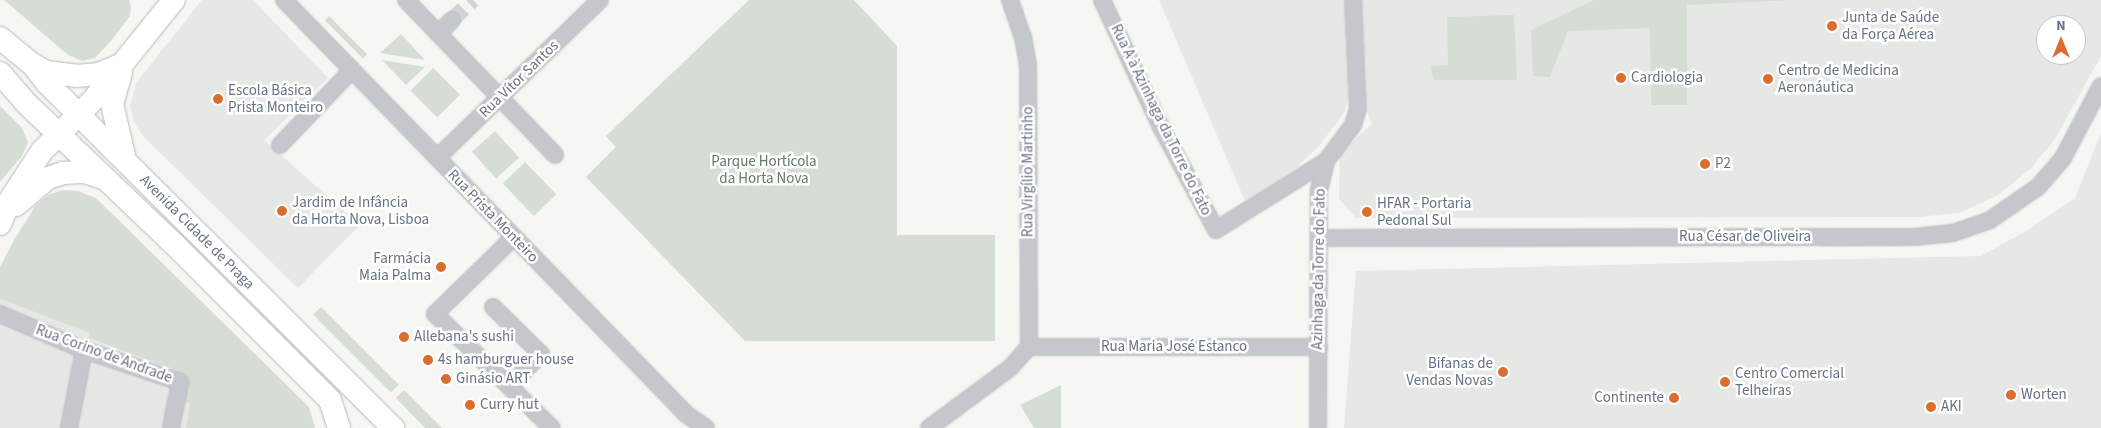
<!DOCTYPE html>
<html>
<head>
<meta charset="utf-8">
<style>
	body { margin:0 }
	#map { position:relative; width:2101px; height:428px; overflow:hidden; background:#f6f6f3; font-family:"Source Sans 3",sans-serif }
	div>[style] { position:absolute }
	.built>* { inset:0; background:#e6e8e6 }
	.green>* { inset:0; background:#d6ddd4; transform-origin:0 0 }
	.street-tunnel>* { height:16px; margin-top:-8px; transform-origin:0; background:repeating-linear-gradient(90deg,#d2d5d7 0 16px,transparent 0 24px) }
	.roads { filter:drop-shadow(0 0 1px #b6babf) drop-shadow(0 0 1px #b6babf) }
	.street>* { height:16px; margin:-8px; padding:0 8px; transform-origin:8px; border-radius:8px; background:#c4c7cb }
	.secondary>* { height:22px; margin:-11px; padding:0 11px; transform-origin:11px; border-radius:11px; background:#fff }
	.dots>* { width:14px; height:14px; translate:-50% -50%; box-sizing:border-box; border:2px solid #fff; border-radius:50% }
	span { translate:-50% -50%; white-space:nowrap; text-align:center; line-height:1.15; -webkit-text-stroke:5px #fff; paint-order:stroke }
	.poi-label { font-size:15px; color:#667283 }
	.left { translate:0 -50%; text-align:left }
	.right { translate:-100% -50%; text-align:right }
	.street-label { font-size:15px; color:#667283 }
	.park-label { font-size:15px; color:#667a65 }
	.north { position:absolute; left:2036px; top:15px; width:50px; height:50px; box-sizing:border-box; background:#fff; border:1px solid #c2c7cd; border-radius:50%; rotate:0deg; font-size:14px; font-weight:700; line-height:20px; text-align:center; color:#667283 }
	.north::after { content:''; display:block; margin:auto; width:18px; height:22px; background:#db6d2e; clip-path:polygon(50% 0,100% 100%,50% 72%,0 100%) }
</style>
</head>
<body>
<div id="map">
	<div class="built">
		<div style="clip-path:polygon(202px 0,253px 0,328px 78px,264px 140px,360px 225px,298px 288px,143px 136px,134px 122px,130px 106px,136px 83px)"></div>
		<div style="clip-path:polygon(1159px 0,1345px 0,1348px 99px,1344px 113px,1319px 146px,1296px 168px,1245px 201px)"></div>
		<div style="clip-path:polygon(evenodd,1362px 0,2101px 0,2101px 56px,2055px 139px,2031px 168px,1997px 196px,1959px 213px,1918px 217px,1356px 218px,1339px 199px,1340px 153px,1372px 124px,1368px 114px,1362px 0,2046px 25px,2076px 25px,2076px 55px,2046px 55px,2046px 25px)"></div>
		<div style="clip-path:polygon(2101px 133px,2101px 428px,1344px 428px,1356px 271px,1981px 256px,2028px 230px,2075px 198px)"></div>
		<div style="clip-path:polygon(0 299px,91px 333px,89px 338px,173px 369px,180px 375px,191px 403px,186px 428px,0 428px)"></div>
	</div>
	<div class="green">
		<div style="clip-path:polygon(4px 0,129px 0,131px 7px,130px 16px,111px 41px,95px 58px,82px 61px,68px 55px)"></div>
		<div style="clip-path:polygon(749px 0,854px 0,897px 46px,897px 235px,995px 235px,995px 341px,745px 341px,586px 177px,616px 147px,606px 136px)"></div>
		<div style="clip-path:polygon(1594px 0,1791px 0,1687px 5px,1687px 105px,1651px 105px,1650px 28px,1568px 31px,1550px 77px,1533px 76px,1531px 30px)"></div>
		<div style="clip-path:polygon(1514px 15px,1517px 80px,1433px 80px,1431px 66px,1448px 65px,1447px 17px)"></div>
		<div style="left:329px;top:16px;width:54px;height:6px;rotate:45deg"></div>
		<div style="clip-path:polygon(401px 34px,425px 60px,380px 53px)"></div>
		<div style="clip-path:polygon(382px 60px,425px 67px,406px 85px)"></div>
		<div style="left:433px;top:68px;width:38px;height:32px;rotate:45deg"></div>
		<div style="clip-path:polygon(0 106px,22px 128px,28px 142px,22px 156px,0 182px)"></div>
		<div style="left:495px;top:131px;width:36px;height:31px;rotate:48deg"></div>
		<div style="left:525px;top:162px;width:45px;height:31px;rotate:46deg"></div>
		<div style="clip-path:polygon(63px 190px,78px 191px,96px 198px,309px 407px,315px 428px,186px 428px,190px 403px,183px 402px,180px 375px,173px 369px,89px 338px,90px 333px,0 299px,0 267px,14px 240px,36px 205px,48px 195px)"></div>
		<div style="left:321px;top:307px;width:110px;height:11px;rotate:45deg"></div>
		<div style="clip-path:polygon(1061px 385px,1061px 428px,1034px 428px,1020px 405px)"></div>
		<div style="clip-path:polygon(404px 390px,442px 428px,425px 428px,396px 398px)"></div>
	</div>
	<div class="street-tunnel">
		<div style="left:452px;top:20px;width:29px;rotate:-44deg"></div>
	</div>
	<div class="roads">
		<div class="street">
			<div style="left:284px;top:0;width:577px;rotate:45.84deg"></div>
			<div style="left:686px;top:414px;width:24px;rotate:35deg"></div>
			<div style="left:406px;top:0;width:215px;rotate:46.1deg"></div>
			<div style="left:1010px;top:0;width:39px;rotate:71deg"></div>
			<div style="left:1023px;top:37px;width:28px;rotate:80deg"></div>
			<div style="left:1028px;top:65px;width:282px;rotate:89.8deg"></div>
			<div style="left:1102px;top:0;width:138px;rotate:65.1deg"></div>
			<div style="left:1160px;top:125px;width:119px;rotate:61.9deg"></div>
			<div style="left:1216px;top:230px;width:130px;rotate:-32.1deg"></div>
			<div style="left:439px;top:33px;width:18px;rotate:-45deg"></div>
			<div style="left:280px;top:145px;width:104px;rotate:-46.2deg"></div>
			<div style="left:437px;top:158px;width:227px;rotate:-44.1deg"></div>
			<div style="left:514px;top:237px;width:110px;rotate:135.7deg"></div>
			<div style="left:435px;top:314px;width:163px;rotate:44.3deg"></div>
			<div style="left:1319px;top:238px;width:595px;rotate:-0.1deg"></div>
			<div style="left:1914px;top:237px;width:39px;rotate:-6deg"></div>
			<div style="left:1953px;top:233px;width:39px;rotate:-19deg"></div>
			<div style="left:1990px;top:220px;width:58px;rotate:-34.5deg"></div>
			<div style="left:2038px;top:187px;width:38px;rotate:-49deg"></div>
			<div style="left:2063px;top:158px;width:81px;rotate:-62.2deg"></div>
			<div style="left:493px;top:307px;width:67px;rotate:44.4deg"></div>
			<div style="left:541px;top:354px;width:45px;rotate:135deg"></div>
			<div style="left:0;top:314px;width:91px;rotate:23.2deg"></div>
			<div style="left:84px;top:350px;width:101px;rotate:18.4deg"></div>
			<div style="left:180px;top:382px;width:47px;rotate:101.1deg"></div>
			<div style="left:1029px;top:347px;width:290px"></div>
			<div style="left:69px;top:428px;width:79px;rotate:-79.1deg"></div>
			<div style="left:929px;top:428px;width:101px;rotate:-36.5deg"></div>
			<div style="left:1010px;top:368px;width:28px;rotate:-48deg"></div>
			<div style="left:1318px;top:428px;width:238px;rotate:-89.8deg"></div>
			<div style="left:1319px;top:190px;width:30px;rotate:-76deg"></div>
			<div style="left:1326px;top:161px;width:45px;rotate:-53.1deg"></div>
			<div style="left:1353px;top:125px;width:17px;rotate:-73deg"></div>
			<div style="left:1358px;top:109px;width:109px;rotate:-92.6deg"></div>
		</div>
		<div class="secondary">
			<div style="left:0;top:38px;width:43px;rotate:39.3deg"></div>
			<div style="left:33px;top:65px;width:23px;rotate:52deg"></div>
			<div style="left:47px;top:83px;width:489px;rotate:44.9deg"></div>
			<div style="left:34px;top:65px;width:14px;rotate:30deg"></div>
			<div style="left:46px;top:72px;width:31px;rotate:7deg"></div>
			<div style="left:77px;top:76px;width:22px;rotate:-5deg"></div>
			<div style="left:99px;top:74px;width:26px;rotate:-23deg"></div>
			<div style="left:0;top:73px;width:41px;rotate:48.9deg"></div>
			<div style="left:27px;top:104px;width:204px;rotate:43.6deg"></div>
			<div style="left:175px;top:245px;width:219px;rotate:45deg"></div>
			<div style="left:330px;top:400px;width:29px;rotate:72deg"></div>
			<div style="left:121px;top:73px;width:32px;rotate:106deg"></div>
			<div style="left:112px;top:104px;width:52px;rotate:76.8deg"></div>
			<div style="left:16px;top:205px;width:42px;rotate:-40.2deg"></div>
			<div style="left:48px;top:178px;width:16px;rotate:-18deg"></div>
			<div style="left:63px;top:173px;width:22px;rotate:-3deg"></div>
			<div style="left:85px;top:172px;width:20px;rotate:18deg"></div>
			<div style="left:0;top:224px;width:26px;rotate:-67deg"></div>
			<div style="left:10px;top:200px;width:59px;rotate:-56.9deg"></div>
			<div style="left:42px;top:151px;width:74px;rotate:-45deg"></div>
			<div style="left:94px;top:99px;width:127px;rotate:-51.1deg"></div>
		</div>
	</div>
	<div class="dots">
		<div style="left:1832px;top:26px;background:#db6d2e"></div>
		<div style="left:1621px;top:78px;background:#db6d2e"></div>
		<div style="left:1768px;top:79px;background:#db6d2e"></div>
		<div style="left:218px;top:99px;background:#db6d2e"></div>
		<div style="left:1705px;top:164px;background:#db6d2e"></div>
		<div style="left:282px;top:211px;background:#db6d2e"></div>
		<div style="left:1367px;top:212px;background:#db6d2e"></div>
		<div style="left:441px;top:267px;background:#db6d2e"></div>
		<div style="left:404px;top:337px;background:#db6d2e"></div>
		<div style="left:428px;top:360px;background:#db6d2e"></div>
		<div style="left:1503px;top:372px;background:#db6d2e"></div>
		<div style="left:446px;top:379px;background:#db6d2e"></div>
		<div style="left:1725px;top:382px;background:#db6d2e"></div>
		<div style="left:2011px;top:395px;background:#db6d2e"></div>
		<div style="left:1674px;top:398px;background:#db6d2e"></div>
		<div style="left:470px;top:405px;background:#db6d2e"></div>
		<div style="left:1931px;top:407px;background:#db6d2e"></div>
	</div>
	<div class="poi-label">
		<span class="left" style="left:1842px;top:26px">Junta de Saúde<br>da Força Aérea</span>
		<span class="left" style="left:1778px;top:79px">Centro de Medicina<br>Aeronáutica</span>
		<span class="left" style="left:1631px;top:78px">Cardiologia</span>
		<span class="left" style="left:228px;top:99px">Escola Básica<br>Prista Monteiro</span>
		<span class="left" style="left:1715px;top:164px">P2</span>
		<span class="left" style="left:292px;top:211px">Jardim de Infância<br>da Horta Nova, Lisboa</span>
		<span class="left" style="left:1377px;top:212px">HFAR - Portaria<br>Pedonal Sul</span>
		<span class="right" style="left:431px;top:267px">Farmácia<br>Maia Palma</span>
		<span class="left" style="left:414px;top:337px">Allebana's sushi</span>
		<span class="left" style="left:438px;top:360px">4s hamburguer house</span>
		<span class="right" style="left:1493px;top:372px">Bifanas de<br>Vendas Novas</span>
		<span class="left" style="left:1735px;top:382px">Centro Comercial<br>Telheiras</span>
		<span class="left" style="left:456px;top:379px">Ginásio ART</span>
		<span class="left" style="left:2021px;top:395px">Worten</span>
		<span class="right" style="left:1664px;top:398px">Continente</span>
		<span class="left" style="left:480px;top:405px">Curry hut</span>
		<span class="left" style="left:1941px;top:407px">AKI</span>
	</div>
	<div class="street-label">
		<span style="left:519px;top:79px;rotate:-44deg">Rua Vítor Santos</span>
		<span style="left:1161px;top:120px;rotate:64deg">Rua A à Azinhaga da Torre do Fato</span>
		<span style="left:1028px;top:172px;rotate:-90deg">Rua Virgílio Martinho</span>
		<span style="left:493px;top:216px;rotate:46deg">Rua Prista Monteiro</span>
		<span style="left:197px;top:232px;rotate:45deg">Avenida Cidade de Praga</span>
		<span style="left:1745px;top:237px">Rua César de Oliveira</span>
		<span style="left:1319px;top:269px;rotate:-89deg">Azinhaga da Torre do Fato</span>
		<span style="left:1174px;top:347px">Rua Maria José Estanco</span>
		<span style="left:104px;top:354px;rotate:20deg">Rua Corino de Andrade</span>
	</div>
	<div class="park-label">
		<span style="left:764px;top:170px">Parque Hortícola<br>da Horta Nova</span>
	</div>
	<div class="north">N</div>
</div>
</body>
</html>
